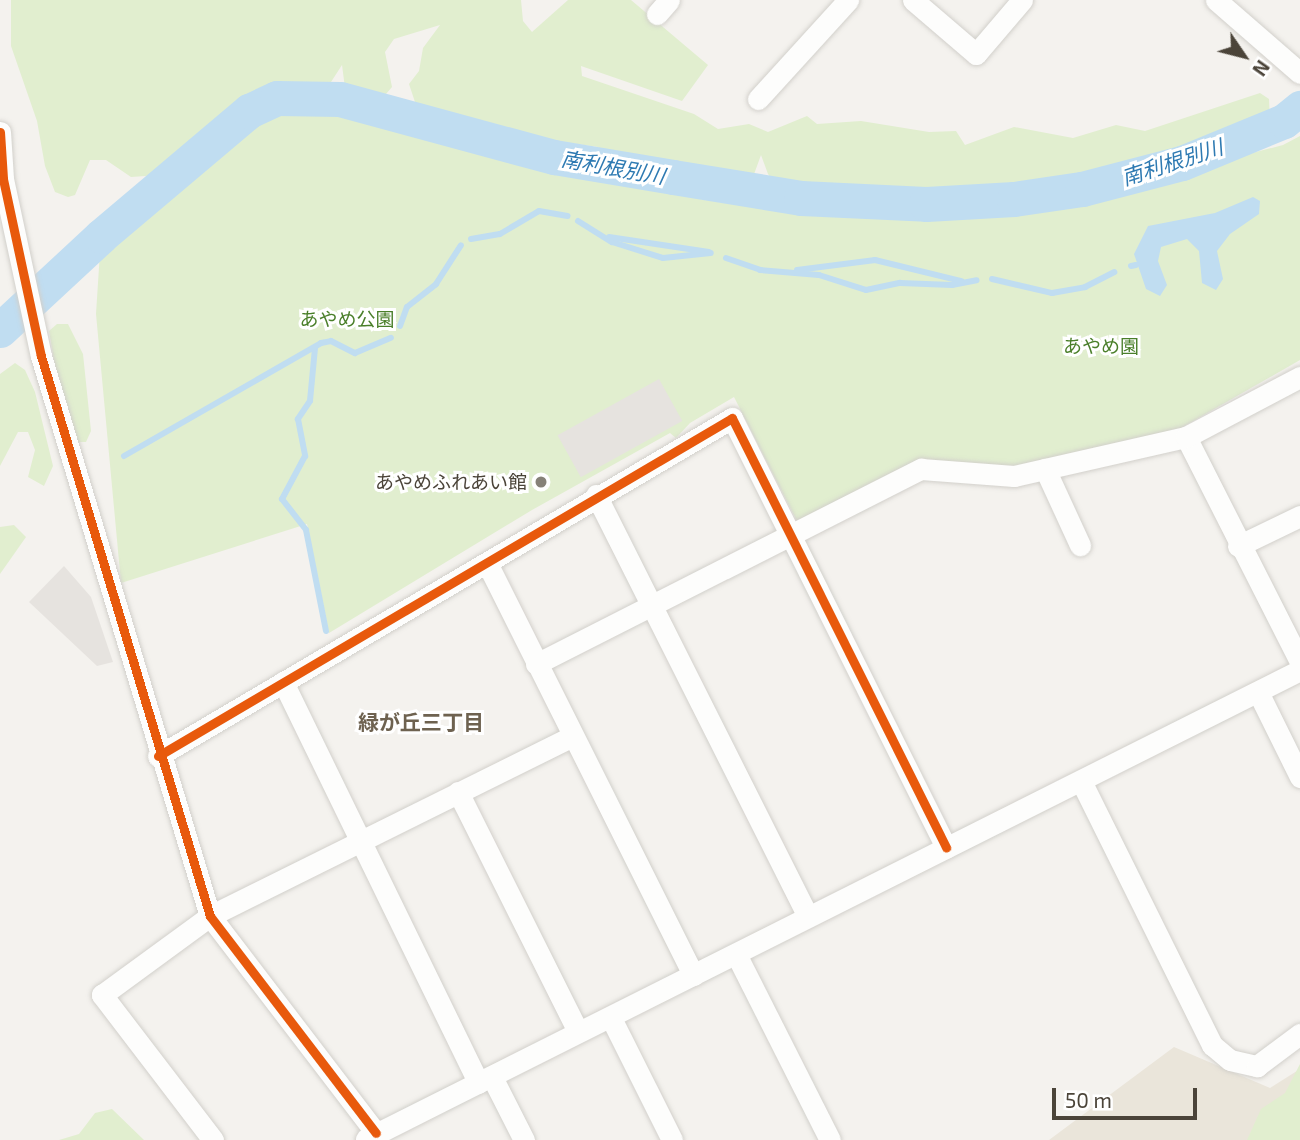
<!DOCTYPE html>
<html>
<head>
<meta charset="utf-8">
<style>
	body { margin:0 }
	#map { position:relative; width:1300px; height:1140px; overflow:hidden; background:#f4f2ee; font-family:"Exo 2","Noto Sans JP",sans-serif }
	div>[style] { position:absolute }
	.education>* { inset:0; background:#eae5da }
	.green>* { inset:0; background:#e1eecf }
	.parking>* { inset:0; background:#e6e3df; transform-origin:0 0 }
	.water>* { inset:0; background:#c0ddf1 }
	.stream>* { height:6px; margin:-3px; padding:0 3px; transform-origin:3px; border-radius:3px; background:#c0ddf1 }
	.river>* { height:35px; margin:-17.5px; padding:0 17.5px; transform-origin:17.5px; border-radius:17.5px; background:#c0ddf1 }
	.roads { filter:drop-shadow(0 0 2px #d2d0cb) drop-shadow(0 0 2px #d2d0cb) }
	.minor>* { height:21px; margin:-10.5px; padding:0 10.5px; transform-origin:10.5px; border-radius:10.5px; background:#fdfdfc }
	.cycleway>* { height:9px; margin:-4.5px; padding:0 4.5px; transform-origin:4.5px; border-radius:4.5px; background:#e8590c }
	.dots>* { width:19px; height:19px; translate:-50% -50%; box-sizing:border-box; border:4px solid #fff; border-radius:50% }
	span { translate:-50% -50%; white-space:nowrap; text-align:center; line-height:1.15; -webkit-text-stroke:6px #fff; paint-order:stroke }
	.park-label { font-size:19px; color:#4a7f2a }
	.poi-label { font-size:19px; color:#4b4439 }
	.right { translate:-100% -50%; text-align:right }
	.water-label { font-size:21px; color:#2e7ab2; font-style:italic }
	.neighbourhood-label { font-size:21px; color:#6e6250; font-weight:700 }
	.north { position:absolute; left:1209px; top:21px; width:70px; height:70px; -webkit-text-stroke:5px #fff; paint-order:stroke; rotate:125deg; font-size:19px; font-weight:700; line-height:28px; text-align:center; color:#4b4439 }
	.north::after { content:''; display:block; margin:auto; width:24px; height:32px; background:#4b4439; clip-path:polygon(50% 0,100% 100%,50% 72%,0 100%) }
	.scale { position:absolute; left:1052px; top:1088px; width:145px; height:32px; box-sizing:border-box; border:4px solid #4b4439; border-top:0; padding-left:9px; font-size:21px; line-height:24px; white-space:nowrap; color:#4b4439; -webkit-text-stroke:5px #fff; paint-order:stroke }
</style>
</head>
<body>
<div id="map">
	<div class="education">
		<div style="clip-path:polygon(1174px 1047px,1270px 1088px,1300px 1069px,1300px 1140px,1049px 1140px)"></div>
	</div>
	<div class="green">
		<div style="clip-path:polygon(evenodd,11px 0,521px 0,523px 21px,532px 32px,568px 0,631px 0,708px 65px,682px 101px,581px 66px,582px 76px,694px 114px,718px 129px,749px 124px,768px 132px,807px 116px,817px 124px,861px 121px,929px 132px,956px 131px,965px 145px,1014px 127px,1073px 138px,1116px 125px,1145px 131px,1260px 93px,1269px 99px,1270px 122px,1202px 161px,1053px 205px,1283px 145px,1300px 136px,1300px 360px,1181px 428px,1016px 469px,918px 462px,798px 523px,734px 397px,690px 423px,676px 438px,670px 433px,532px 510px,329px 633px,307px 524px,121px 583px,96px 314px,100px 252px,252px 124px,285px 108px,328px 106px,394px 114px,500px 152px,709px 201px,633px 179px,598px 147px,486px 131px,415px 102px,409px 84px,419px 71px,423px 48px,440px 25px,394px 39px,385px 52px,392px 87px,380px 101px,345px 88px,342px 65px,331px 82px,317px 90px,287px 85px,237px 103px,160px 175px,131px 177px,106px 160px,90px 160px,75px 195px,68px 197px,55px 192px,45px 166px,37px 121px,11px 46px,11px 0,761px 155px,768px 174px,789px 203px,861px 212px,717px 202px,735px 196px,753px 177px,761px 155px)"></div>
		<div style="clip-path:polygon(57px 324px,68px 324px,83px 354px,91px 431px,86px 442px,77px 442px,62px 406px,49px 331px)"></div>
		<div style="clip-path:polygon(15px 363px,25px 370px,35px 392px,53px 466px,44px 486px,28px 477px,35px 450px,28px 432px,18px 432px,0 466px,0 374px)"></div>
		<div style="clip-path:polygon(14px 525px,26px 537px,0 574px,0 527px)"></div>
		<div style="clip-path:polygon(1300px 1064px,1300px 1140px,1247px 1140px,1261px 1109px,1285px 1093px)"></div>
		<div style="clip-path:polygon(112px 1109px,144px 1140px,59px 1140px,79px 1134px,95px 1113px)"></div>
	</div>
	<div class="parking">
		<div style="left:659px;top:379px;width:48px;height:116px;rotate:61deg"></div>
		<div style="clip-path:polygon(64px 566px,91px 597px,113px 662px,97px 666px,29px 602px)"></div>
	</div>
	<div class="water">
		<div style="clip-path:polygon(1253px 197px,1260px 201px,1259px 214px,1230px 234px,1217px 251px,1223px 279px,1216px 290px,1202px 283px,1199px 251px,1187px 239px,1161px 247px,1158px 261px,1167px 285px,1160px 296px,1146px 289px,1134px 254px,1148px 226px,1215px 213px)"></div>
	</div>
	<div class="stream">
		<div style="left:578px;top:221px;width:40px;rotate:32deg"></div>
		<div style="left:612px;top:242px;width:53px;rotate:17.4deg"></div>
		<div style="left:663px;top:258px;width:48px;rotate:-5.9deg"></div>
		<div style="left:609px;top:237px;width:101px;rotate:8.5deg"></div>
		<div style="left:471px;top:239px;width:29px;rotate:-10deg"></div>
		<div style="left:500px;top:234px;width:45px;rotate:-30.5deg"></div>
		<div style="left:539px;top:211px;width:29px;rotate:10deg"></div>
		<div style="left:726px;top:258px;width:36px;rotate:19deg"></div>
		<div style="left:760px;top:270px;width:59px;rotate:4.8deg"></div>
		<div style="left:819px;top:275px;width:49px;rotate:17.7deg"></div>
		<div style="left:866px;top:290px;width:35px;rotate:-12deg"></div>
		<div style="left:900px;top:283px;width:52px;rotate:2.2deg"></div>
		<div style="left:952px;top:285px;width:25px;rotate:-11deg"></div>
		<div style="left:1131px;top:266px;width:5px;rotate:-11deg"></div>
		<div style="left:797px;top:270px;width:79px;rotate:-7.3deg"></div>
		<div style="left:875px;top:260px;width:89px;rotate:13.7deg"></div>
		<div style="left:992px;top:279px;width:62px;rotate:13.1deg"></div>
		<div style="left:1052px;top:293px;width:34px;rotate:-10deg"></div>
		<div style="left:1085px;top:287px;width:33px;rotate:-27deg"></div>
		<div style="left:400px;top:326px;width:20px;rotate:-70deg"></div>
		<div style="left:407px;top:307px;width:37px;rotate:-38deg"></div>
		<div style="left:436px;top:284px;width:46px;rotate:-57.3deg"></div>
		<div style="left:315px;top:348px;width:53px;rotate:95.4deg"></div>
		<div style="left:310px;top:401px;width:22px;rotate:124deg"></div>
		<div style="left:298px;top:419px;width:38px;rotate:79deg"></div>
		<div style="left:305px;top:456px;width:49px;rotate:118.1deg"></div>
		<div style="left:282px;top:499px;width:39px;rotate:52deg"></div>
		<div style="left:306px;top:530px;width:103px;rotate:78.8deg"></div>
		<div style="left:124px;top:456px;width:227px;rotate:-29.8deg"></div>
		<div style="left:321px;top:343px;width:10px;rotate:-11deg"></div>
		<div style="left:331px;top:341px;width:27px;rotate:27deg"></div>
		<div style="left:355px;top:353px;width:39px;rotate:-23deg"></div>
	</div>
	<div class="river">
		<div style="left:0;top:330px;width:138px;rotate:-42.9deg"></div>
		<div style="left:101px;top:236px;width:194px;rotate:-40.2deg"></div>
		<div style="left:249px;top:111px;width:31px;rotate:-25deg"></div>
		<div style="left:277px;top:98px;width:63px;rotate:0.9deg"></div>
		<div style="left:340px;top:99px;width:222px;rotate:15.2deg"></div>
		<div style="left:554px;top:157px;width:121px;rotate:9.5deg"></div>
		<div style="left:673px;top:177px;width:130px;rotate:9.3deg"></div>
		<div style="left:801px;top:198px;width:125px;rotate:2.7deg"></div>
		<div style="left:926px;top:204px;width:88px;rotate:-3.3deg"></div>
		<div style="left:1014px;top:199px;width:69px;rotate:-8.4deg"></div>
		<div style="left:1082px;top:189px;width:103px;rotate:-14.6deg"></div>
		<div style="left:1182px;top:163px;width:110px;rotate:-22.4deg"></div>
		<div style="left:1284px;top:121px;width:21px;rotate:-39deg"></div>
	</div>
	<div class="roads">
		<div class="minor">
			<div style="left:913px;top:0;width:83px;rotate:40.6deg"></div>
			<div style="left:976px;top:54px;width:71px;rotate:-49.6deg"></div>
			<div style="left:1216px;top:0;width:111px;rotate:41deg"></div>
			<div style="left:657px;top:14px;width:18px;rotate:-49deg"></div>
			<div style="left:758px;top:99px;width:134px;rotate:-47.7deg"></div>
			<div style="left:0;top:132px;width:47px;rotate:86.3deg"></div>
			<div style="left:3px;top:179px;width:181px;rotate:77.9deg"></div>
			<div style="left:41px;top:356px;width:585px;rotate:73.21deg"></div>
			<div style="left:210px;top:916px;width:273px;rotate:52.6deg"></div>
			<div style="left:1186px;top:437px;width:252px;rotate:63.1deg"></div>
			<div style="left:1045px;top:469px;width:84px;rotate:65.3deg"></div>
			<div style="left:596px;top:495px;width:472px;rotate:63.3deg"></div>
			<div style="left:1238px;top:546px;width:69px;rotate:-25.8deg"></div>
			<div style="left:487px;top:563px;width:461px;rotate:63.4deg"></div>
			<div style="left:536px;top:664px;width:432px;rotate:-26.9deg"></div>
			<div style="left:921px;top:469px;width:93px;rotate:4.3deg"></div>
			<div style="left:1014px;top:476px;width:176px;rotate:-12.8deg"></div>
			<div style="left:1186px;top:437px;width:129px;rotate:-27.8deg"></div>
			<div style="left:283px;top:682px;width:446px;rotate:64deg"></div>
			<div style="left:1258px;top:692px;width:95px;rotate:63.7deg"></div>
			<div style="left:158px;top:756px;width:666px;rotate:-30.49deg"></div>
			<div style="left:732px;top:418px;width:480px;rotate:63.5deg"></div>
			<div style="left:1081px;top:781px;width:295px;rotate:63.6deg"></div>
			<div style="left:1212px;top:1045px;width:23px;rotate:40deg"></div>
			<div style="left:1230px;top:1060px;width:28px;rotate:13deg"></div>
			<div style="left:1257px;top:1066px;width:54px;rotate:-36.7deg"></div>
			<div style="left:458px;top:792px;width:268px;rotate:63.4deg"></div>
			<div style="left:736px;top:954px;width:208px;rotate:63.2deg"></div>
			<div style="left:611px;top:1018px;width:136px;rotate:63.4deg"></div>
			<div style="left:492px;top:1077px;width:71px;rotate:63.1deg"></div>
			<div style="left:366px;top:1139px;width:1045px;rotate:-26.66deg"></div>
			<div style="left:213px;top:1140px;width:183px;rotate:-127.4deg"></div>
			<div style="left:102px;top:995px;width:134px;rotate:-36.2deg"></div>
			<div style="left:210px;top:916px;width:403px;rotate:-26.4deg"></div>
		</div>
	</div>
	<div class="cycleway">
		<div style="left:0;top:132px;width:47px;rotate:86.3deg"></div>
		<div style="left:3px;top:179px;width:181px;rotate:77.9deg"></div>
		<div style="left:41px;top:356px;width:585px;rotate:73.21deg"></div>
		<div style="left:210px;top:916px;width:273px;rotate:52.6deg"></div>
		<div style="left:158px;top:756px;width:666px;rotate:-30.49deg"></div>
		<div style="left:732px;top:418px;width:480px;rotate:63.5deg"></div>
	</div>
	<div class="dots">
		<div style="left:541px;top:482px;background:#868178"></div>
	</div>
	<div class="park-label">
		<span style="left:347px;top:319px">あやめ公園</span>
		<span style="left:1101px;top:346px">あやめ園</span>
	</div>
	<div class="poi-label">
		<span class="right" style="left:527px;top:482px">あやめふれあい館</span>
	</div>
	<div class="water-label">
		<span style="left:1172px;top:162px;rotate:-18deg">南利根別川</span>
		<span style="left:613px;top:167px;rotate:10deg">南利根別川</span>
	</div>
	<div class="neighbourhood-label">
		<span style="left:421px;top:722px">緑が丘三丁目</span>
	</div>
	<div class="north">N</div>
	<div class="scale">50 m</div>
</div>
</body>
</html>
